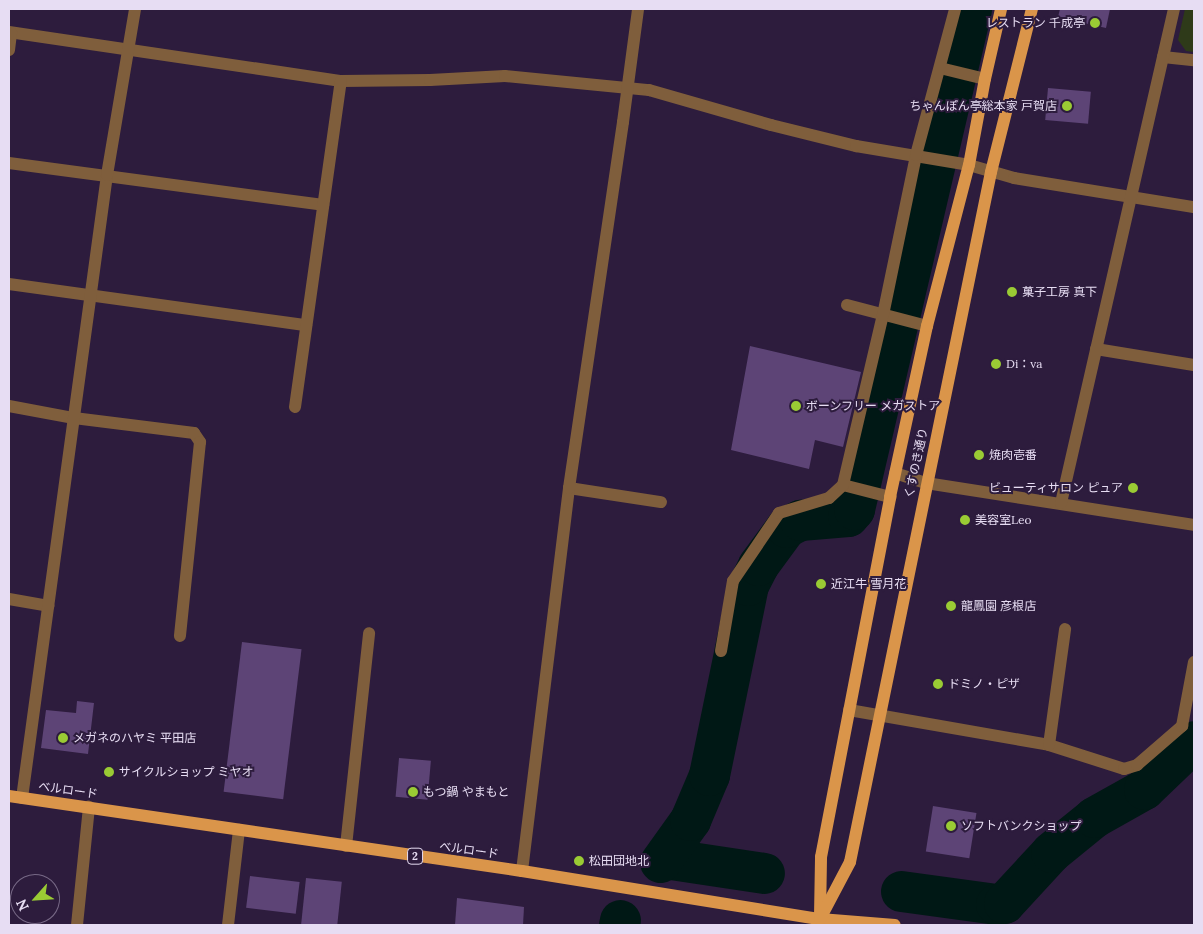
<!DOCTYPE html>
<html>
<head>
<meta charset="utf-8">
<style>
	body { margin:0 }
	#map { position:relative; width:1203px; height:934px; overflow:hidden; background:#2d1c3d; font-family:Lora,"Noto Sans JP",serif }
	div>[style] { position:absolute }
	.green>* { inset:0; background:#2e3a19 }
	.river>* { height:41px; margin:-20.5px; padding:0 20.5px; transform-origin:20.5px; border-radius:20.5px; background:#001815 }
	.building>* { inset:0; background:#5d4476; transform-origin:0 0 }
	.minor>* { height:12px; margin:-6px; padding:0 6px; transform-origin:6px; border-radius:6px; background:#7f5e3c }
	.major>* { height:12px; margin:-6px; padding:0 6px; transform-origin:6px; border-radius:6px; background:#da954a }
	.dots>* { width:14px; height:14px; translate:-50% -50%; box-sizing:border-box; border:2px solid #2d1c3d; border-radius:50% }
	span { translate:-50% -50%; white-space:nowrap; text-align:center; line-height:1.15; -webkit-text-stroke:4px #2d1c3d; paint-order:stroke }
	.shield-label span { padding:1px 4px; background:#2d1c3d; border:1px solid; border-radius:4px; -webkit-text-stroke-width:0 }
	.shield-label { font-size:11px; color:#e7ddf3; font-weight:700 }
	.poi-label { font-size:12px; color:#e7ddf3 }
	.right { translate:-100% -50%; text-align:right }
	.left { translate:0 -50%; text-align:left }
	.street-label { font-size:12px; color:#e7ddf3 }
	.frame { position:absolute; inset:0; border:10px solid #e7ddf3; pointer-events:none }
	.north { position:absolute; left:10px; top:874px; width:50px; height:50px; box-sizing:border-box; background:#2d1c3d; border:1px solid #776986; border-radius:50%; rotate:244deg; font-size:14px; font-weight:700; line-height:20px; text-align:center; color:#e7ddf3 }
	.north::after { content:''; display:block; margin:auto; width:18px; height:22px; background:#9acb34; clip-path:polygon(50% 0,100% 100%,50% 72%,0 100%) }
</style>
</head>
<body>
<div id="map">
	<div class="green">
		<div style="clip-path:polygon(1185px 9px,1194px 9px,1194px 52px,1186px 51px,1178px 40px)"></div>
	</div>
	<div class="river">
		<div style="left:664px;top:858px;width:101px;rotate:8.5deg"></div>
		<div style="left:660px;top:862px;width:52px;rotate:-54.5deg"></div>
		<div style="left:690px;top:820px;width:49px;rotate:-67.1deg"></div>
		<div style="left:709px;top:775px;width:194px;rotate:-78.4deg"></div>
		<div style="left:748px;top:585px;width:22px;rotate:-63deg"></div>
		<div style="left:758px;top:565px;width:47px;rotate:-53.6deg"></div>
		<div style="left:786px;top:527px;width:16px;rotate:-27deg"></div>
		<div style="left:800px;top:520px;width:48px;rotate:-4.8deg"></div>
		<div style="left:848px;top:516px;width:9px;rotate:-49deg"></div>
		<div style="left:854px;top:509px;width:514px;rotate:-76.83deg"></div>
		<div style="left:901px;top:891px;width:96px;rotate:7.8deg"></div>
		<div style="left:996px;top:904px;width:8px;rotate:-7deg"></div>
		<div style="left:1004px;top:903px;width:69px;rotate:-47.3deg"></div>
		<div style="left:1051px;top:852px;width:55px;rotate:-39.1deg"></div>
		<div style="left:1094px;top:817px;width:57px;rotate:-29.2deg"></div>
		<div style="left:1144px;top:789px;width:69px;rotate:-43.8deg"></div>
		<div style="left:619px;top:925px;width:5px;rotate:-79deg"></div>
	</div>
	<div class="building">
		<div style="clip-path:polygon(1060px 9px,1110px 9px,1106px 28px,1058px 17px)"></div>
		<div style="left:1048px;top:88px;width:43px;height:32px;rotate:5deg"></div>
		<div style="clip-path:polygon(750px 346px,861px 372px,843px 447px,815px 440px,809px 469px,731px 450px)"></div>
		<div style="left:242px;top:642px;width:60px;height:151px;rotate:7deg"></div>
		<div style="clip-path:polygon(77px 701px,94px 703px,88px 754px,41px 748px,46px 710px,76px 713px)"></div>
		<div style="left:399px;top:758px;width:32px;height:39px;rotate:5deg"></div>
		<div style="left:933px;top:806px;width:44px;height:46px;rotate:9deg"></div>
		<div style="left:250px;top:876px;width:50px;height:32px;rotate:7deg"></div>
		<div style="left:306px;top:878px;width:36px;height:47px;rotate:6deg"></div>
		<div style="clip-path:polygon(457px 898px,524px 907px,523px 925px,455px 925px)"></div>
	</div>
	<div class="minor">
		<div style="left:9px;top:32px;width:336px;rotate:8.4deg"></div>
		<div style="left:341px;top:81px;width:89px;rotate:-0.6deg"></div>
		<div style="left:430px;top:80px;width:75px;rotate:-3.1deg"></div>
		<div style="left:505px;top:76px;width:145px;rotate:5.6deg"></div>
		<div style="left:649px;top:90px;width:127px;rotate:16deg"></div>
		<div style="left:771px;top:125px;width:88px;rotate:13.9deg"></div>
		<div style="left:856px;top:146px;width:115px;rotate:9.5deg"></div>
		<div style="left:969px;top:165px;width:47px;rotate:16.1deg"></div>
		<div style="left:1014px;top:178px;width:182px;rotate:9.2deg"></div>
		<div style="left:9px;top:50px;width:17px;rotate:-83deg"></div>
		<div style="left:1163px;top:57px;width:31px;rotate:6deg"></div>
		<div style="left:940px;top:68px;width:46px;rotate:13.7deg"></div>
		<div style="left:9px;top:163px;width:317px;rotate:7.6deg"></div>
		<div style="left:9px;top:284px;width:300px;rotate:7.9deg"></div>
		<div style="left:847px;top:305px;width:83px;rotate:14.7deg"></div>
		<div style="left:1096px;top:349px;width:99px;rotate:9.3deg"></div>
		<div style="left:9px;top:406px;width:66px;rotate:10.5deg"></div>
		<div style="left:74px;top:418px;width:121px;rotate:7.1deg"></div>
		<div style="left:194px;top:433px;width:11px;rotate:56deg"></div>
		<div style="left:200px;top:442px;width:195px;rotate:95.9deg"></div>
		<div style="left:295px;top:407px;width:329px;rotate:-82deg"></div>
		<div style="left:895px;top:473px;width:33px;rotate:18deg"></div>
		<div style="left:926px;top:483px;width:271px;rotate:8.9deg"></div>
		<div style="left:843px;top:485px;width:49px;rotate:14.3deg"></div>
		<div style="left:569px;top:488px;width:93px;rotate:8.7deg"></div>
		<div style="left:1061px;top:503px;width:507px;rotate:-77.12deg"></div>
		<div style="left:9px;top:599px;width:40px;rotate:10deg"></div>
		<div style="left:721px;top:651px;width:71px;rotate:-80.3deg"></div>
		<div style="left:733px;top:581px;width:82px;rotate:-55.9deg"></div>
		<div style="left:779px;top:513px;width:52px;rotate:-16.7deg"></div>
		<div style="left:829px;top:498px;width:19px;rotate:-43deg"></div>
		<div style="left:843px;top:485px;width:175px;rotate:-76.8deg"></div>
		<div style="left:883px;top:315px;width:163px;rotate:-78.3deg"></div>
		<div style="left:916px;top:155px;width:151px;rotate:-75deg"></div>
		<div style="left:849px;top:710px;width:203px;rotate:9.9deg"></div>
		<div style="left:1049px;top:745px;width:79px;rotate:17.7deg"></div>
		<div style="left:1124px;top:769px;width:14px;rotate:-17deg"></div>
		<div style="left:1137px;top:765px;width:60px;rotate:-40.9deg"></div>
		<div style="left:1182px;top:726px;width:65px;rotate:-79.4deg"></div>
		<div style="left:1049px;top:745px;width:117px;rotate:-82.1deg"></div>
		<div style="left:22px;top:798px;width:629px;rotate:-82.23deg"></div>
		<div style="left:107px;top:175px;width:168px;rotate:-80.4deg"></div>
		<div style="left:346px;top:846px;width:214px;rotate:-83.8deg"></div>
		<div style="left:522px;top:871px;width:386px;rotate:-83deg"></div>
		<div style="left:569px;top:488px;width:370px;rotate:-81.6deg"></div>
		<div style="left:623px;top:122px;width:114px;rotate:-82.4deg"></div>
		<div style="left:77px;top:925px;width:119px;rotate:-84.2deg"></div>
		<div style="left:228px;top:925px;width:96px;rotate:-83.4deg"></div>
	</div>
	<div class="major">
		<div style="left:9px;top:796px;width:518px;rotate:8.32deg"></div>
		<div style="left:522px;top:871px;width:302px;rotate:9.2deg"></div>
		<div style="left:820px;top:919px;width:75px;rotate:4.6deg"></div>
		<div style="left:820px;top:916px;width:59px;rotate:-89deg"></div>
		<div style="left:821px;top:857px;width:367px;rotate:-79.1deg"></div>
		<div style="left:890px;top:497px;width:175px;rotate:-77.8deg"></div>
		<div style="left:927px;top:326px;width:166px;rotate:-75.4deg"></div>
		<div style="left:969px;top:165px;width:87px;rotate:-79.5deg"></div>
		<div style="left:985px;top:79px;width:72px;rotate:-77.1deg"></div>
		<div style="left:820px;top:919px;width:64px;rotate:-62.2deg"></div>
		<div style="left:850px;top:862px;width:704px;rotate:-78.45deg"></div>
		<div style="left:991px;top:172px;width:168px;rotate:-75.9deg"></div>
	</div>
	<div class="dots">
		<div style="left:1095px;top:23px;background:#9acb34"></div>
		<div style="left:1067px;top:106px;background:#9acb34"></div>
		<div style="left:1012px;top:292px;background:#9acb34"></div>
		<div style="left:996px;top:364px;background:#9acb34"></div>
		<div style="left:796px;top:406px;background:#9acb34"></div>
		<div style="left:979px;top:455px;background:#9acb34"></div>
		<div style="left:1133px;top:488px;background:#9acb34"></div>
		<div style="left:965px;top:520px;background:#9acb34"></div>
		<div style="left:821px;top:584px;background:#9acb34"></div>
		<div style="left:951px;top:606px;background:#9acb34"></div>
		<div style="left:938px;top:684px;background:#9acb34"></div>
		<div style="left:63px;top:738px;background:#9acb34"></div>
		<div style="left:109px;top:772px;background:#9acb34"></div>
		<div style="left:413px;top:792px;background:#9acb34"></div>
		<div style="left:951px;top:826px;background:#9acb34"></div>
		<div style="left:579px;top:861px;background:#9acb34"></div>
	</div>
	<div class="shield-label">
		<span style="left:415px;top:856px">2</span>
	</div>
	<div class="poi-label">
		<span class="right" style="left:1085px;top:23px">レストラン 千成亭</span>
		<span class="right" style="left:1057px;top:106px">ちゃんぽん亭総本家 戸賀店</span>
		<span class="left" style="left:1022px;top:292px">菓子工房 真下</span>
		<span class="left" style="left:1006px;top:364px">Di：va</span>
		<span class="left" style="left:806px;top:406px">ボーンフリー メガストア</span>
		<span class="left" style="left:989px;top:455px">焼肉壱番</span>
		<span class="right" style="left:1123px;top:488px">ビューティサロン ピュア</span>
		<span class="left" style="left:975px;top:520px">美容室Leo</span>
		<span class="left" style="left:831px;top:584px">近江牛 雪月花</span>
		<span class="left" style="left:961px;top:606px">龍鳳園 彦根店</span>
		<span class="left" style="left:948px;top:684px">ドミノ・ピザ</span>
		<span class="left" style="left:73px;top:738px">メガネのハヤミ 平田店</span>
		<span class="left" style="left:119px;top:772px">サイクルショップ ミヤオ</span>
		<span class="left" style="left:423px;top:792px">もつ鍋 やまもと</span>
		<span class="left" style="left:961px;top:826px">ソフトバンクショップ</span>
		<span class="left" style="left:589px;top:861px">松田団地北</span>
	</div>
	<div class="street-label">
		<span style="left:916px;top:463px;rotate:-78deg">くすのき通り</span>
		<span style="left:68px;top:790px;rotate:8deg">ベルロード</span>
		<span style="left:469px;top:850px;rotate:8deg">ベルロード</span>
	</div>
	<div class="frame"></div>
	<div class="north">N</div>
</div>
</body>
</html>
